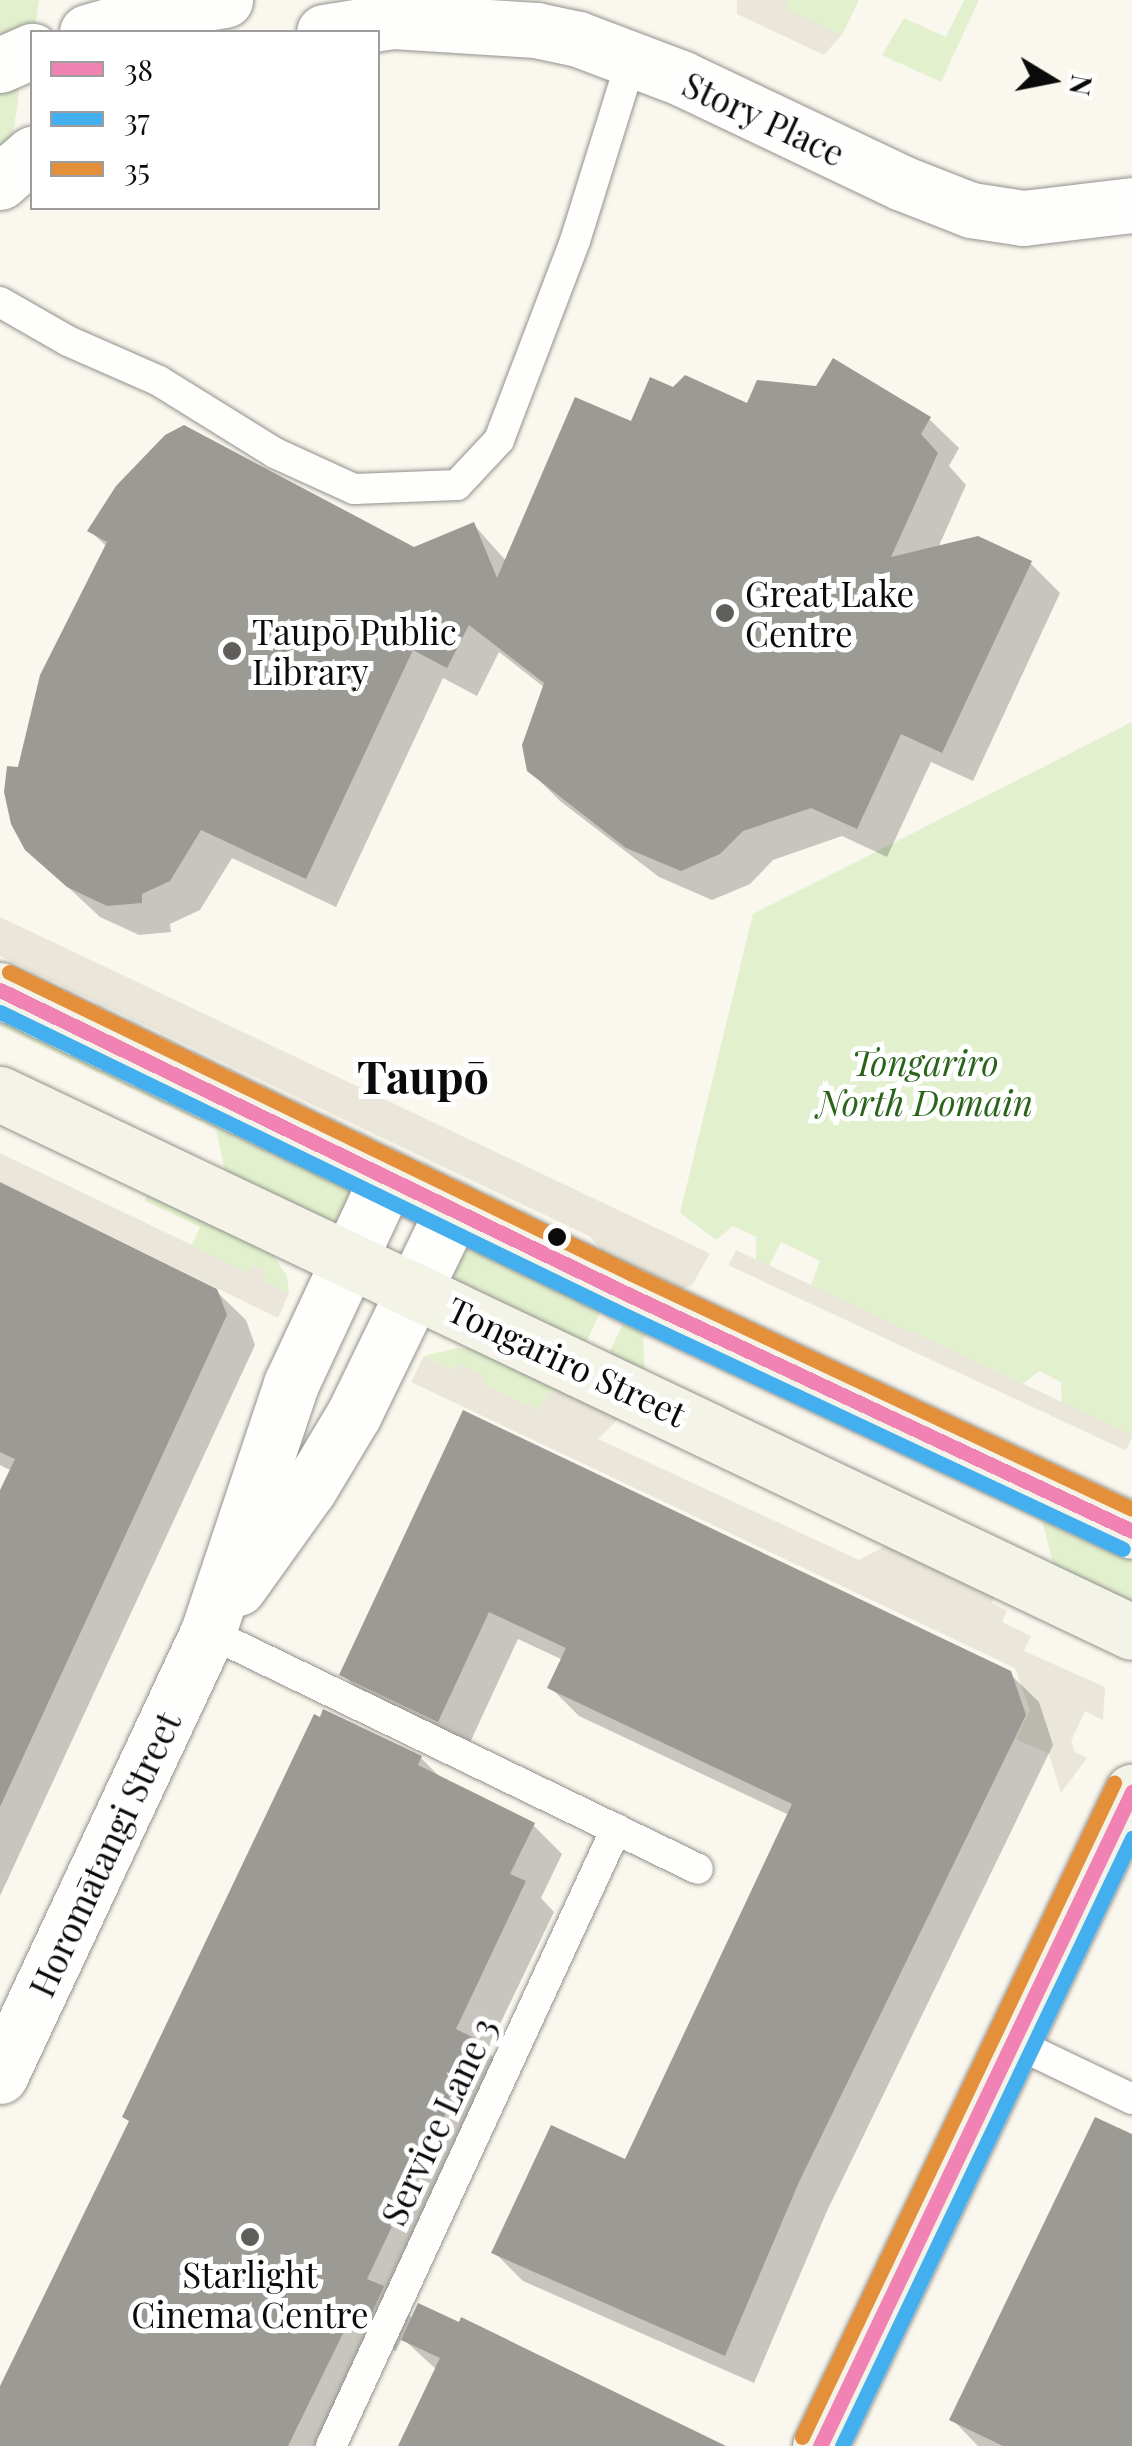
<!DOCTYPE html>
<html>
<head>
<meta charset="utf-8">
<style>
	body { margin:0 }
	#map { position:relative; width:1132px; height:2446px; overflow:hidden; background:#faf7ee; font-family:"Playfair Display",serif }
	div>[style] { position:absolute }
	.green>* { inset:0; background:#e2f0cd }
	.plaza>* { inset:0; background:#eae6d9; transform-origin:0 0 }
	.shadow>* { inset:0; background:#0003 }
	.building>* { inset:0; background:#9c9a94 }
	.roads { filter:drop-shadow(0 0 2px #93918d) drop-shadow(0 0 2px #93918d) }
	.lane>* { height:30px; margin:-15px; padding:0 15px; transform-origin:15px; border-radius:15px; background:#fefefc }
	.street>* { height:55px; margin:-27.5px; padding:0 27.5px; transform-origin:27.5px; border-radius:27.5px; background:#fefefc }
	.secondary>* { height:55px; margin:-27.5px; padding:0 27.5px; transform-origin:27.5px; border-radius:27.5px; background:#f4f3e8 }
	.bus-1>* { height:15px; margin:-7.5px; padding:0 7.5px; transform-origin:7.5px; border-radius:7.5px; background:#f183b4 }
	.bus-2>* { height:15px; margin:-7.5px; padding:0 7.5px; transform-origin:7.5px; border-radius:7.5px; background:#44afee }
	.bus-3>* { height:15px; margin:-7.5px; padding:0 7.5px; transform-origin:7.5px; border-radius:7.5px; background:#e48f3a }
	.dots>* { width:28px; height:28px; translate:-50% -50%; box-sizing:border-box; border:5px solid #fff; border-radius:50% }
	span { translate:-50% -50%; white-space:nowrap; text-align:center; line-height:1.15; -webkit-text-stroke:10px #fff; paint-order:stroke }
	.street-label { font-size:35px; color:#0b0b0b }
	.poi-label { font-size:35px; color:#0b0b0b }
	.left { translate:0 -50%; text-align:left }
	.park-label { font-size:35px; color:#2a641a; font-style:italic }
	.district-label { font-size:45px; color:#0b0b0b; font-weight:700 }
	.legend { position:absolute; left:30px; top:30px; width:350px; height:180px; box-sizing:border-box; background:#fff; border:2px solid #9d9d9d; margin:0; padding:12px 18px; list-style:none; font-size:30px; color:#0b0b0b }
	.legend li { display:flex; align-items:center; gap:20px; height:50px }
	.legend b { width:50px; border:2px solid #9d9d9d }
	.north { position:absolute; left:1002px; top:30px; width:100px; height:100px; -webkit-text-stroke:8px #fff; paint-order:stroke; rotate:100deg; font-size:28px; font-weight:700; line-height:40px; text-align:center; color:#0b0b0b }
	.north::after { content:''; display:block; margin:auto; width:35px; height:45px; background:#0b0b0b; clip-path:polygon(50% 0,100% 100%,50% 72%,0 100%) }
</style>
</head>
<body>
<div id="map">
	<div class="green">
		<div style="clip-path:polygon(0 0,39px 0,35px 28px,0 43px)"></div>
		<div style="clip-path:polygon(788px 0,859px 0,842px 35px,784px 8px)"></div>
		<div style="clip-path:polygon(964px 0,979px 0,941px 82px,882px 55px,904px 18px,946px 37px)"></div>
		<div style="clip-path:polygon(20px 84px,13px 135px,0 166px,0 85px)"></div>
		<div style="clip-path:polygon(1132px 722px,1132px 1437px,1062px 1404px,1061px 1382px,1039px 1371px,1021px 1385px,811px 1285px,820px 1261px,781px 1242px,769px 1266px,756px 1259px,756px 1237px,733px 1226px,716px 1240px,680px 1213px,753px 914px)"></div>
		<div style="clip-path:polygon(0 1008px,352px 1188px,340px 1220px,333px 1223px,225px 1172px,216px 1129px,0 1026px)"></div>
		<div style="clip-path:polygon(152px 1184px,268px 1248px,287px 1276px,289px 1293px,263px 1280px,266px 1271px,253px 1265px,248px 1273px,191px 1246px,200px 1227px,145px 1201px)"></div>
		<div style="clip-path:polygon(472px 1244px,608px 1296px,582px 1351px,457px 1284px,454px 1269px)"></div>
		<div style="clip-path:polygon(631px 1308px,1132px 1546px,1132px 1607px,1055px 1571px,1042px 1521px,648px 1334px,643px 1339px,645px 1373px,605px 1361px)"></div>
		<div style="clip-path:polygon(457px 1348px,479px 1349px,564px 1380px,557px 1395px,549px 1392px,539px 1410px,481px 1383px,484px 1376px,456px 1371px,424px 1356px)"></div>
	</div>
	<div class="plaza">
		<div style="clip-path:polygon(737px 0,788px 0,785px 8px,842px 35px,824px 55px,737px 14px)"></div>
		<div style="clip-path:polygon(0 917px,709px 1253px,709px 1255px,692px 1285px,673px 1293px,617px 1271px,591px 1237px,0 956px)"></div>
		<div style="clip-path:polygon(0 1153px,248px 1272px,253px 1265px,267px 1272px,263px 1280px,289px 1293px,278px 1318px,0 1182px)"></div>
		<div style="left:736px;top:1250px;width:438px;height:17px;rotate:25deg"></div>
		<div style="clip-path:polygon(424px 1356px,456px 1371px,459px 1364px,485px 1376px,481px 1383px,539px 1410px,549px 1391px,557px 1394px,564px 1380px,627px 1410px,598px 1439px,859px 1560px,891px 1543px,999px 1587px,992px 1603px,1007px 1611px,1002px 1622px,1031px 1636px,1024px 1651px,1105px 1687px,1103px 1720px,1085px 1711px,1071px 1741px,1075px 1752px,1087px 1758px,1061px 1793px,1049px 1754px,1016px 1739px,1030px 1710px,1015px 1668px,411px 1382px)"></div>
	</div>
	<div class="shadow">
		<div style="clip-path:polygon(673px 390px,749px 407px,929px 419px,959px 448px,949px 466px,966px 485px,938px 548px,1030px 563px,1060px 593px,973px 781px,931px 762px,887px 857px,842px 836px,773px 860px,750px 884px,712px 900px,659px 877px,560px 801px,529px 770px,545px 688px,499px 652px,477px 696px,443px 678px,336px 907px,232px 858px,200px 910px,170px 924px,171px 932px,139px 935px,100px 917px,27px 849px,20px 770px,107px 547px,90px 531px,413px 550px,474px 525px,507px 562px,632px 425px)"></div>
		<div style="clip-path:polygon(0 1187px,216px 1291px,246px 1320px,255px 1345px,0 1896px,0 1496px,12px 1471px,0 1465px)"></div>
		<div style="clip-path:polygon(464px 1413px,1009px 1673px,1039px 1702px,1053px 1745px,827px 2211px,754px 2383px,523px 2281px,494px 2252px,626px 2163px,789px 1815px,579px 1716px,550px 1687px,563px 1660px,518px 1639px,467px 1749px,371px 1703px,342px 1674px)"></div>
		<div style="clip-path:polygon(421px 1758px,443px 1780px,533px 1825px,562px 1854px,541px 1898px,554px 1912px,487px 2051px,507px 2071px,397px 2303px,413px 2319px,696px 2446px,401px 2446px,437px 2370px,402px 2338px,396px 2351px,380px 2344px,330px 2446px,0 2446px,0 2392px)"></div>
		<div style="clip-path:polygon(1132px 2137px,1132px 2446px,978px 2446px,952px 2419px)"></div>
	</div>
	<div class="building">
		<div style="clip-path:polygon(833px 358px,931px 417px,921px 434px,938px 453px,891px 557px,978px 536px,1032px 561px,942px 753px,901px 734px,857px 829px,811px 808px,743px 831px,720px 854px,681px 871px,626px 848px,527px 771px,522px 745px,544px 683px,469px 625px,447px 668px,413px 650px,306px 879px,201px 830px,170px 881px,142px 894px,142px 903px,107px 906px,67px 887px,25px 850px,11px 824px,4px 792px,7px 766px,18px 767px,40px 675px,107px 542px,87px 531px,116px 486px,165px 435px,184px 425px,414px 547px,474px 522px,497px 578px,575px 397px,631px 421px,650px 377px,673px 387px,685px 375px,747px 403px,757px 380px,816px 386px)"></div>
		<div style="clip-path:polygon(0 1182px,217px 1289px,227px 1315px,0 1807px,0 1490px,15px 1459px,0 1452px)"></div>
		<div style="clip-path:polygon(463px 1410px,1011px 1671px,1026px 1715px,799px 2182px,725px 2356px,491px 2253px,551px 2125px,625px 2159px,792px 1804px,547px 1688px,566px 1648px,489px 1612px,438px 1722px,339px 1675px)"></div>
		<div style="clip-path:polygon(323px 1709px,422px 1756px,418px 1765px,535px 1823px,510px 1874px,526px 1881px,456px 2029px,480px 2041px,367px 2279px,384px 2286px,367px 2324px,351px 2317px,288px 2446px,0 2446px,0 2386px,129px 2121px,122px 2117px,314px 1714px,320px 1717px)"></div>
		<div style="clip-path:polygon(1095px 2117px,1132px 2134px,1132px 2446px,1003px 2446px,949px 2420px)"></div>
		<div style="clip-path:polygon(418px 2303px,459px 2322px,461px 2317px,726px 2446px,398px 2446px,440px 2358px,401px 2340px)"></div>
	</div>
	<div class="roads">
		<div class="lane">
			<div style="left:0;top:302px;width:78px;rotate:29.8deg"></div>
			<div style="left:68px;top:341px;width:99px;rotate:23.7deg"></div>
			<div style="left:159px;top:381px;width:137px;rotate:31.8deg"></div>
			<div style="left:275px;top:453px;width:87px;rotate:24.5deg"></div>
			<div style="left:354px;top:489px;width:103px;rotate:-2.2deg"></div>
			<div style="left:457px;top:485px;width:62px;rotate:-47deg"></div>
			<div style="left:499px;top:440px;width:213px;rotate:-69.1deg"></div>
			<div style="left:575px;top:241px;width:192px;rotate:-72.7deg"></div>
			<div style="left:208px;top:1632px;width:544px;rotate:25.81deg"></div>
			<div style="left:1011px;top:2041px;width:134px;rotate:25.6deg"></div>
			<div style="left:331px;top:2446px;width:680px;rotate:-65.21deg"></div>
		</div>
		<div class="street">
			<div style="left:87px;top:32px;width:80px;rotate:-15.9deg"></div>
			<div style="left:164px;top:10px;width:62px;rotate:-9.3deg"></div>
			<div style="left:324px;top:32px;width:70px;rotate:-9.1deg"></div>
			<div style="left:393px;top:21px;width:143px;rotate:3.6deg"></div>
			<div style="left:536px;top:30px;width:43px;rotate:12.1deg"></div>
			<div style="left:578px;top:39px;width:110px;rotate:20.7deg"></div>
			<div style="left:681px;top:78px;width:245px;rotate:25.4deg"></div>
			<div style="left:902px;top:183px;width:74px;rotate:21.4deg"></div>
			<div style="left:971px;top:210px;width:53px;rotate:8.7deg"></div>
			<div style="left:1023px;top:218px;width:110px;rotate:-6.8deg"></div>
			<div style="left:0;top:65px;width:35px;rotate:-24deg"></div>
			<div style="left:0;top:182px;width:43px;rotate:-41.2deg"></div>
			<div style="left:238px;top:1588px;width:122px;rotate:-54.4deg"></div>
			<div style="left:309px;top:1489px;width:87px;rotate:-59deg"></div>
			<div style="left:354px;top:1414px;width:227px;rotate:-64.1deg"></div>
			<div style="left:0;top:2076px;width:490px;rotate:-64.9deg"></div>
			<div style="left:208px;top:1632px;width:262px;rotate:-71.5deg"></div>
			<div style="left:291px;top:1384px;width:227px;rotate:-65deg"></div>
		</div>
		<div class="secondary">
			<div style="left:0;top:990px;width:692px;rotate:25.86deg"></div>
			<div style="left:623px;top:1292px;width:562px;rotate:25.15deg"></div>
			<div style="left:0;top:1094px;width:1253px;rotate:25.42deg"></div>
			<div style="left:820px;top:2446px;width:725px;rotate:-64.5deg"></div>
		</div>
	</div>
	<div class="bus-1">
		<div style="left:0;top:990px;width:692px;rotate:25.86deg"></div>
		<div style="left:623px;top:1292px;width:562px;rotate:25.15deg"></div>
		<div style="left:820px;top:2446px;width:725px;rotate:-64.5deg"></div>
	</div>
	<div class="bus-2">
		<div style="left:0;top:1012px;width:682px;rotate:25.89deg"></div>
		<div style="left:614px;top:1310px;width:562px;rotate:25.15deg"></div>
		<div style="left:842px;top:2446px;width:674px;rotate:-64.5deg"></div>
	</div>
	<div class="bus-3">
		<div style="left:9px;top:972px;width:692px;rotate:25.86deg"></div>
		<div style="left:632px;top:1274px;width:552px;rotate:25.17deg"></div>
		<div style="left:802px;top:2437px;width:725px;rotate:-64.5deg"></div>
	</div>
	<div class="dots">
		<div style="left:725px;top:613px;background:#5f5e5a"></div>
		<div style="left:232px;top:651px;background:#5f5e5a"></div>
		<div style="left:557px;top:1237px;background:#0b0b0b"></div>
		<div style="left:250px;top:2237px;background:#5f5e5a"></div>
	</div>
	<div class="street-label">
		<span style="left:764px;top:118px;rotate:25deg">Story Place</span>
		<span style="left:567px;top:1361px;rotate:25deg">Tongariro Street</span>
		<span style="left:104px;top:1854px;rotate:-65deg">Horomātangi Street</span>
		<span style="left:438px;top:2121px;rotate:-65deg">Service Lane 3</span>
	</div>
	<div class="poi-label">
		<span class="left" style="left:745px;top:613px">Great Lake<br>Centre</span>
		<span class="left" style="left:252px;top:651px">Taupō Public<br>Library</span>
		<span style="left:250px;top:2294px">Starlight<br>Cinema Centre</span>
	</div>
	<div class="park-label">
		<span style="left:925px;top:1082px">Tongariro<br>North Domain</span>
	</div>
	<div class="district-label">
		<span style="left:423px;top:1076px">Taupō</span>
	</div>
	<ul class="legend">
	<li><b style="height:12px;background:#f183b4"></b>38</li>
	<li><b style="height:12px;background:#44afee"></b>37</li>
	<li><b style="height:12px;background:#e48f3a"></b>35</li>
	</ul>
	<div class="north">N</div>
</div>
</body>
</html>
